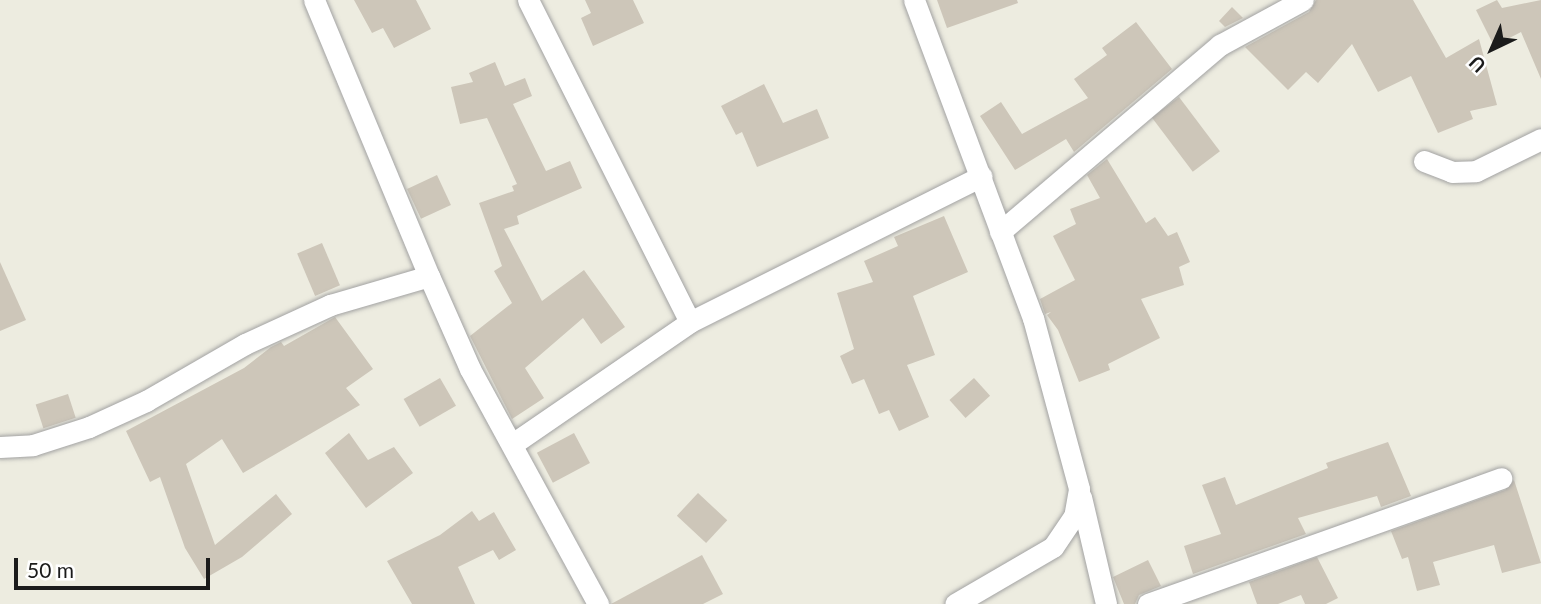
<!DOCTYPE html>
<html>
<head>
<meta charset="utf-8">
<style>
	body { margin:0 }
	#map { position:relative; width:1541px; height:604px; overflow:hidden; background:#edece0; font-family:Lato,sans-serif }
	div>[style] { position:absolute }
	.building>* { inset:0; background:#cdc6b9; transform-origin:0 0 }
	.roads { filter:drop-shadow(0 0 2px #a2a2a2) drop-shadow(0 0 2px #a2a2a2) }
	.street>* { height:21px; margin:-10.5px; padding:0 10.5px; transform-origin:10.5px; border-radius:10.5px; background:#fff }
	span { translate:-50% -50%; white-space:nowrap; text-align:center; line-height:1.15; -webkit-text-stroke:6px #fff; paint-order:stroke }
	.north { position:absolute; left:1457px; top:14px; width:70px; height:70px; -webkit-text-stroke:5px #fff; paint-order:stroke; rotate:224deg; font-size:19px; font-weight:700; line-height:28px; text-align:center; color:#1b1b1b }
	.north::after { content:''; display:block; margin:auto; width:24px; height:32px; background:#1b1b1b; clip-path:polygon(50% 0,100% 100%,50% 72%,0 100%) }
	.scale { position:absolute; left:14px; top:558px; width:196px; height:32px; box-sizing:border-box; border:4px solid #1b1b1b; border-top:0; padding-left:9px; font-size:21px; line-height:24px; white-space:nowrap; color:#1b1b1b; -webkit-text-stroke:5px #fff; paint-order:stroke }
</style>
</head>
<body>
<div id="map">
	<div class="building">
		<div style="clip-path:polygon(354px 0,416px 0,431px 29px,394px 48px,383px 28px,372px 33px)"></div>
		<div style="clip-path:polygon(585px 0,633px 0,644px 23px,593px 46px,581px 18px,591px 13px)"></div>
		<div style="clip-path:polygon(937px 0,1017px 0,1018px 3px,947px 28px)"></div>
		<div style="clip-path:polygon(1316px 0,1413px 0,1446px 58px,1479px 39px,1497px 105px,1470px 111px,1473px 119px,1438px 133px,1411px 76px,1378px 92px,1352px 44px,1318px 83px,1306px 72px,1288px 90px,1245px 47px,1309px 12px)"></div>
		<div style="clip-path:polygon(1497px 0,1502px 8px,1541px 0,1541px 79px,1521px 32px,1494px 46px,1476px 10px)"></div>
		<div style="clip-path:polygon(1232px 7px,1243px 18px,1225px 27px,1219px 21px)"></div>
		<div style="clip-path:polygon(1136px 22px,1172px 69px,1074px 152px,1066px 139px,1015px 170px,980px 116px,1001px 102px,1022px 134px,1088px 98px,1074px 79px,1107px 55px,1102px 48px)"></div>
		<div style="clip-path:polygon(495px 62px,505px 86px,525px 78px,532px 96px,513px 104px,546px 171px,570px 161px,582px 188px,517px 216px,519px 224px,504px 229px,542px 301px,584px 270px,625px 327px,601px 344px,583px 318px,525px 368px,544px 398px,512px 419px,470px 336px,512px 303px,494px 271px,502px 266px,479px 203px,514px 191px,512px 186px,517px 184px,487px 118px,460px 124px,451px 87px,473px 82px,469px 73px)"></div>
		<div style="clip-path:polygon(764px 84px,783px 123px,817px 109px,829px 138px,757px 167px,742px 132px,736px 135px,721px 106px)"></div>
		<div style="left:1179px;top:97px;width:68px;height:34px;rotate:53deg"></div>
		<div style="clip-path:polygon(1107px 159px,1146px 223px,1155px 217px,1168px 236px,1177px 232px,1190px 262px,1179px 267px,1184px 285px,1141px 299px,1160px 338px,1108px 364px,1110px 370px,1079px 382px,1058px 330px,1047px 315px,1051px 312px,1045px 314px,1040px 299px,1075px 280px,1053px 236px,1076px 224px,1070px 209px,1100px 198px,1087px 175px)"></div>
		<div style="left:437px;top:175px;width:33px;height:33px;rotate:65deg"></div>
		<div style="clip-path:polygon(944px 216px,968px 272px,913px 296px,935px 355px,907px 365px,929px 417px,899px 431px,889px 410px,879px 414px,864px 379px,852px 384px,840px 356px,854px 349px,837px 293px,873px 282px,864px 261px,898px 246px,894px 237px)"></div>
		<div style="left:322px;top:243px;width:46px;height:27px;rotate:67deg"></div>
		<div style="clip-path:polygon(0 262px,26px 320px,0 331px)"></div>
		<div style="clip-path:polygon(335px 317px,373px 369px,346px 388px,360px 405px,243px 473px,222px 439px,186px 464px,215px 545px,276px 494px,292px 514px,242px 557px,204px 579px,185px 548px,160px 477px,150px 482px,126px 431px,244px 368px,271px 347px,281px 342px,284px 346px)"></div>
		<div style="left:440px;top:378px;width:32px;height:42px;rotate:60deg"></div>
		<div style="left:974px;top:378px;width:24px;height:33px;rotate:48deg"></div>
		<div style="left:68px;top:394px;width:25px;height:34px;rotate:72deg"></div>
		<div style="clip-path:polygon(349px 433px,368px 460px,394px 447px,413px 473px,366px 508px,325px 453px)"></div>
		<div style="left:574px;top:433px;width:34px;height:42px;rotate:62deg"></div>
		<div style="clip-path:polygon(1388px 442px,1411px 496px,1381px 507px,1377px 496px,1298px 518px,1306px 534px,1193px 574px,1184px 546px,1221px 534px,1202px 485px,1225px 477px,1236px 505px,1328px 468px,1326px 463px)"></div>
		<div style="clip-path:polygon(1514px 480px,1541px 563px,1502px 573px,1494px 545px,1433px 562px,1440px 585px,1417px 591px,1408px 557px,1402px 559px,1391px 531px,1505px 490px)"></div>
		<div style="left:698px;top:493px;width:40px;height:31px;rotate:43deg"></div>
		<div style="clip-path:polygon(472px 511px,479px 521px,494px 512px,516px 550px,499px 560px,493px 550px,458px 567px,475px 604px,412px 604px,387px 561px,440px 535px)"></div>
		<div style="clip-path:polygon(702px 555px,723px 594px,703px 604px,611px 604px)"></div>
		<div style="clip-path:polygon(1317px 557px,1338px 598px,1326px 604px,1305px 604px,1301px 595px,1278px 604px,1257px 604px,1249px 582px)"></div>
		<div style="clip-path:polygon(1148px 560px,1161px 586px,1139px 595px,1135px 604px,1124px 604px,1113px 577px)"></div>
	</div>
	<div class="roads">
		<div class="street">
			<div style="left:314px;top:0;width:299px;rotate:67.4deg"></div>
			<div style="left:528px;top:0;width:360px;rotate:63.3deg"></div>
			<div style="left:914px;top:0;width:340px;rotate:69.5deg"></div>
			<div style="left:1033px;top:318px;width:177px;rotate:74.9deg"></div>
			<div style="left:1079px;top:489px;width:27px;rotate:100deg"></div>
			<div style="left:1074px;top:516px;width:37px;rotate:124deg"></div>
			<div style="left:1053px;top:547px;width:113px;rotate:149.8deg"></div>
			<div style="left:1424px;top:161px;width:30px;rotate:21deg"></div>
			<div style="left:1452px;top:172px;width:24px;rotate:-2deg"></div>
			<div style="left:1476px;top:171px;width:72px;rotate:-26.2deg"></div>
			<div style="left:1000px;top:232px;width:289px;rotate:-40.4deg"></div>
			<div style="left:1220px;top:45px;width:94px;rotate:-28.5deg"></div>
			<div style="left:514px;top:443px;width:214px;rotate:-34.5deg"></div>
			<div style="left:690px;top:322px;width:326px;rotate:-26.6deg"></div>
			<div style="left:0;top:447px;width:33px;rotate:-3deg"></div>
			<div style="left:33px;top:445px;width:59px;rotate:-17.8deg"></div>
			<div style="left:89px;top:427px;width:63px;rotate:-24.5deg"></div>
			<div style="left:146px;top:401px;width:114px;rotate:-29.9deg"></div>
			<div style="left:245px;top:344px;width:94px;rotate:-24.6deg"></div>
			<div style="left:330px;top:305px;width:103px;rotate:-16.3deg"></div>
			<div style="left:429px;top:276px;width:102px;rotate:66.2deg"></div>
			<div style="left:470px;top:369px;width:268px;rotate:61.4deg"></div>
			<div style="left:1081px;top:497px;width:110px;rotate:76.8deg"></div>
			<div style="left:1148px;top:604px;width:375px;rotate:-19.6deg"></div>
		</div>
	</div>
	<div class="north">U</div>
	<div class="scale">50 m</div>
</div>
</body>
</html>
